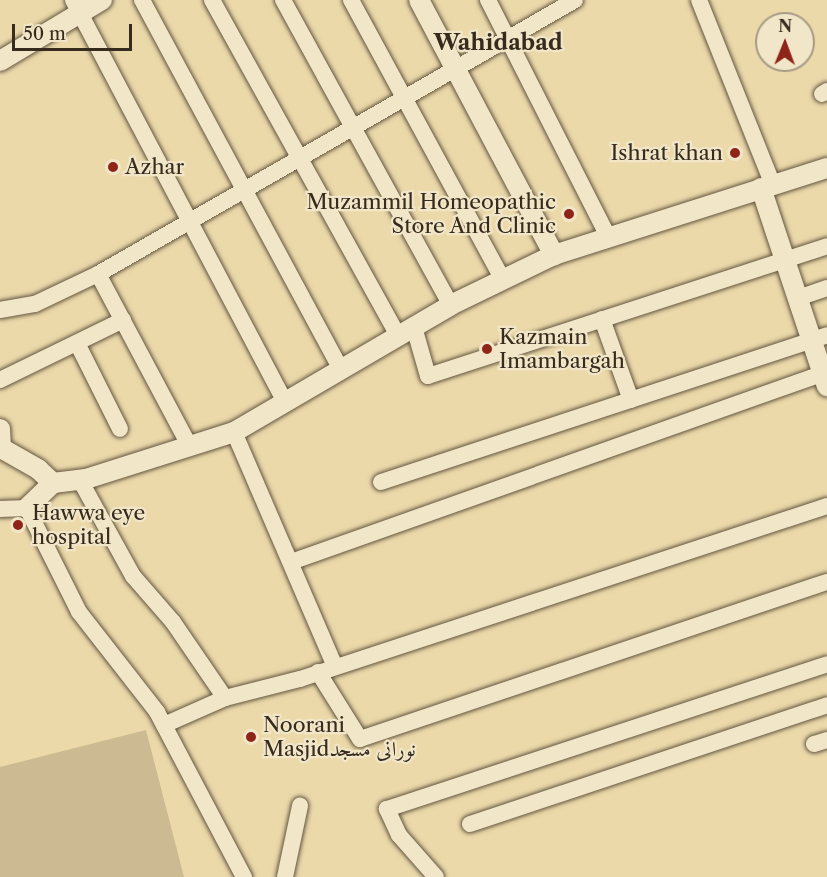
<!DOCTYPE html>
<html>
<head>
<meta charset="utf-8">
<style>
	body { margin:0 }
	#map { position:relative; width:827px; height:877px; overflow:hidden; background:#ebd9aa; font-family:"Libre Caslon Text",Amiri,serif }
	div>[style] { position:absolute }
	.green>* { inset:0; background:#ccbb92 }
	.roads { filter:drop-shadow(0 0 2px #635640) drop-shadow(0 0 2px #635640) }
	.minor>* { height:16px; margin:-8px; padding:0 8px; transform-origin:8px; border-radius:8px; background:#f2e6c8 }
	.tertiary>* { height:20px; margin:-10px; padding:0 10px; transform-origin:10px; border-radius:10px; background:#f2e6c8 }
	.dots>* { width:16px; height:16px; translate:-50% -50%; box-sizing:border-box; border:3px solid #f2e6c8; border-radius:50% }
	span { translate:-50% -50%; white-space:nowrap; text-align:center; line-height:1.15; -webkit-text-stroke:4.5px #f2e6c8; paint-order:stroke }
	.poi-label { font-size:21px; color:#362b1d }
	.right { translate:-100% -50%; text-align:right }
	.left { translate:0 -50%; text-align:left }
	.neighbourhood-label { font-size:22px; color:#362b1d; font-weight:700 }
	.north { position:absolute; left:755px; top:12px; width:60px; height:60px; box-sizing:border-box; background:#f2e6c8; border:2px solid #a79b84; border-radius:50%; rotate:1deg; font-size:16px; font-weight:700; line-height:24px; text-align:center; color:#362b1d }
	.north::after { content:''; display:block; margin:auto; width:21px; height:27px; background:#8f2418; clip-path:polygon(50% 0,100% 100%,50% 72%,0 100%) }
	.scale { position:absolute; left:12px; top:24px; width:120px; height:27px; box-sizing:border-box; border:3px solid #362b1d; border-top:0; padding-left:8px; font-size:18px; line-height:21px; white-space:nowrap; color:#362b1d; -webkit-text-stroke:4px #f2e6c8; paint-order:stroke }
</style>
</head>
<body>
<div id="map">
	<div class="green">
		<div style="clip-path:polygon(146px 730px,184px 877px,0 877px,0 767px)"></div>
	</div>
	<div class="roads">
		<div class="minor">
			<div style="left:73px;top:0;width:454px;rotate:62.2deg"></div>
			<div style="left:142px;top:0;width:420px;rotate:61.7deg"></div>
			<div style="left:212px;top:0;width:384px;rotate:61deg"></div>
			<div style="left:283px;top:0;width:348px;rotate:61.2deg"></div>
			<div style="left:351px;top:0;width:319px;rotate:61.5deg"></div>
			<div style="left:488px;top:0;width:266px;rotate:63.1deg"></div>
			<div style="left:699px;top:0;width:199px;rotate:68.2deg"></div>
			<div style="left:822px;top:94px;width:6px;rotate:-31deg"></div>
			<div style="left:98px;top:274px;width:194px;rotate:62deg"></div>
			<div style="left:798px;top:298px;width:31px;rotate:-19deg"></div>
			<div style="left:0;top:310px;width:36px;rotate:-10deg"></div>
			<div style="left:35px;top:304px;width:70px;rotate:-25.5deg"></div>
			<div style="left:98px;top:274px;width:550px;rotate:-29.87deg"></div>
			<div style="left:602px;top:319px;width:86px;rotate:70.3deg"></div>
			<div style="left:414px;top:327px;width:51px;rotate:74.1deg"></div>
			<div style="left:428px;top:376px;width:420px;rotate:-18deg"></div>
			<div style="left:77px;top:343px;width:96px;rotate:63.4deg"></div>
			<div style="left:0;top:380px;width:137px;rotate:-26deg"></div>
			<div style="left:234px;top:432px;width:255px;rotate:66.7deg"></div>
			<div style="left:80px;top:480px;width:110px;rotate:61.1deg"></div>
			<div style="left:133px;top:576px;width:61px;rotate:49deg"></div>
			<div style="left:173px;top:622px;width:92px;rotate:55.6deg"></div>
			<div style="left:225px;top:698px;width:77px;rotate:-14.2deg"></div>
			<div style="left:300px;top:679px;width:555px;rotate:-18.17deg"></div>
			<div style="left:381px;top:482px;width:470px;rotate:-18.2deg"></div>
			<div style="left:0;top:509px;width:27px;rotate:-2deg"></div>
			<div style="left:27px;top:508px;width:116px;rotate:63.4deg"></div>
			<div style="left:79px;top:612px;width:127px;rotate:52deg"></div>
			<div style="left:157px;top:712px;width:187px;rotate:62.2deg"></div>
			<div style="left:291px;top:562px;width:569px;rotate:-19.52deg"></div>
			<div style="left:318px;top:672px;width:79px;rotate:57.9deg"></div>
			<div style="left:360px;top:739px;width:493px;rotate:-18.6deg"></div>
			<div style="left:164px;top:725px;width:67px;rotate:-23.9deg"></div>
			<div style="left:814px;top:744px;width:14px;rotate:-17deg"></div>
			<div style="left:470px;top:824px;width:376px;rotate:-18.4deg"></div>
			<div style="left:285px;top:877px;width:73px;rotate:-78.1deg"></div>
			<div style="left:436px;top:877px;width:56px;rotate:-131.4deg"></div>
			<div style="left:399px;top:835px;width:29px;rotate:-115deg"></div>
			<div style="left:387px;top:809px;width:463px;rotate:-18.2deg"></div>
		</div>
		<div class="tertiary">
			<div style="left:419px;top:0;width:289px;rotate:62.1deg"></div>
			<div style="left:0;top:61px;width:119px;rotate:-30.9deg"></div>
			<div style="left:761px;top:188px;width:209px;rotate:71.6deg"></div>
			<div style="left:0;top:429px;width:19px;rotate:87deg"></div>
			<div style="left:1px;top:448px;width:43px;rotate:29.6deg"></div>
			<div style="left:38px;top:469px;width:21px;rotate:43deg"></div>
			<div style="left:27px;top:508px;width:36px;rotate:-44deg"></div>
			<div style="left:53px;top:483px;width:33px;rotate:-7deg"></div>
			<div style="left:86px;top:479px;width:155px;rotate:-17.6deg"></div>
			<div style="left:234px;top:432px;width:251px;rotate:-30.3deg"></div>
			<div style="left:451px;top:305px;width:114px;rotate:-25.9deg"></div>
			<div style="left:554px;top:255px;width:287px;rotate:-17.7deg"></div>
		</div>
	</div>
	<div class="dots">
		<div style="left:735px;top:153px;background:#8f2418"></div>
		<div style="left:113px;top:167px;background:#8f2418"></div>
		<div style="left:569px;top:214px;background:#8f2418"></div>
		<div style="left:487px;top:349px;background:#8f2418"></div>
		<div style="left:18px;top:525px;background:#8f2418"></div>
		<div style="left:251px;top:737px;background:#8f2418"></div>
	</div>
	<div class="poi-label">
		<span class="right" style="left:723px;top:153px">Ishrat khan</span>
		<span class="left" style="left:125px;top:167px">Azhar</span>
		<span class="right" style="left:556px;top:214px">Muzammil Homeopathic<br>Store And Clinic</span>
		<span class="left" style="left:499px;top:349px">Kazmain<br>Imambargah</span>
		<span class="left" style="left:32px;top:525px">Hawwa eye<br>hospital</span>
		<span class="left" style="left:263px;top:737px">Noorani<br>Masjidنورانی مسجد</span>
	</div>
	<div class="neighbourhood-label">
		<span style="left:498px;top:43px">Wahidabad</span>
	</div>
	<div class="north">N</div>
	<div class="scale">50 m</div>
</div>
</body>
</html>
